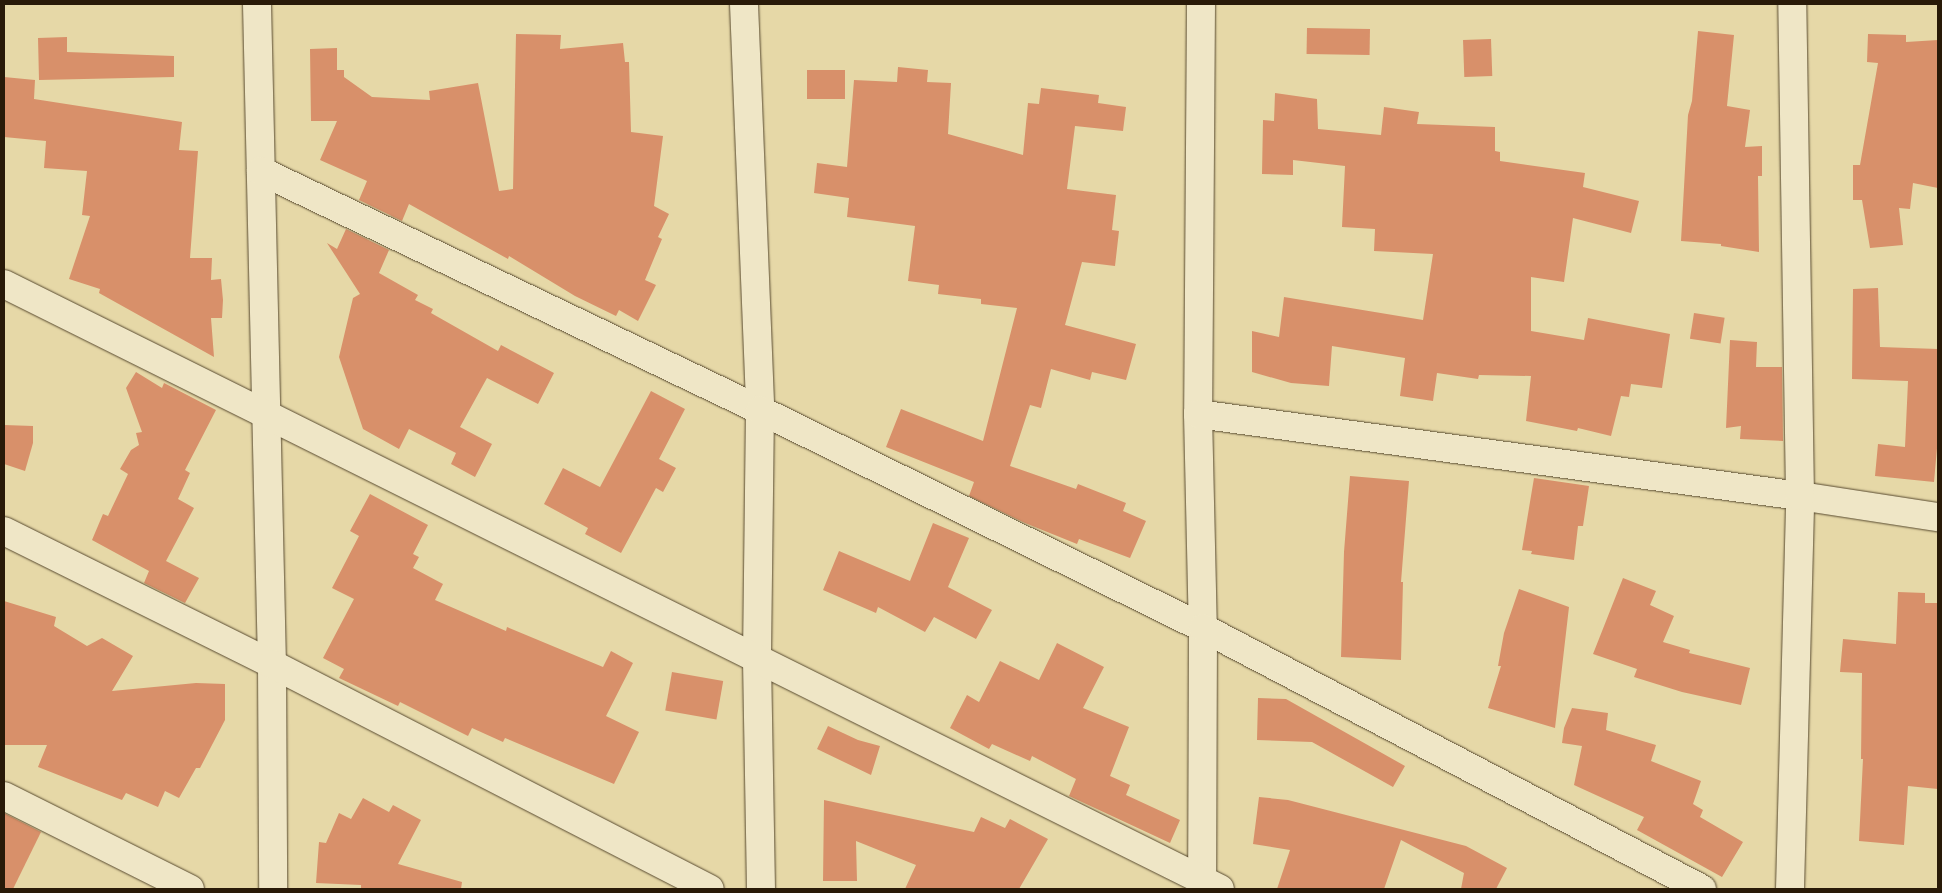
<!DOCTYPE html>
<html>
<head>
<meta charset="utf-8">
<style>
	body { margin:0 }
	#map { position:relative; width:1942px; height:893px; overflow:hidden; background:#e6d8a7; font-family:"EB Garamond",serif }
	div>[style] { position:absolute }
	.building>* { inset:0; background:#d8906a; transform-origin:0 0 }
	.roads { filter:drop-shadow(0 0 1px #584a30) drop-shadow(0 0 1px #584a30) }
	.minor>* { height:28px; margin:-14px; padding:0 14px; transform-origin:14px; border-radius:14px; background:#efe6c6 }
	span { translate:-50% -50%; white-space:nowrap; text-align:center; line-height:1.15; -webkit-text-stroke:4px #efe6c6; paint-order:stroke }
	.frame { position:absolute; inset:0; border:5px solid #291a08; pointer-events:none }
</style>
</head>
<body>
<div id="map">
	<div class="building">
		<div style="left:1307px;top:28px;width:63px;height:26px;rotate:1deg"></div>
		<div style="clip-path:polygon(1698px 31px,1734px 35px,1727px 106px,1750px 110px,1745px 147px,1762px 146px,1762px 176px,1758px 176px,1759px 252px,1721px 246px,1721px 244px,1681px 241px,1688px 115px,1692px 101px)"></div>
		<div style="clip-path:polygon(516px 34px,561px 35px,560px 49px,623px 43px,625px 62px,629px 62px,631px 132px,663px 136px,654px 206px,669px 214px,658px 237px,662px 239px,645px 280px,656px 285px,638px 321px,619px 310px,616px 316px,575px 296px,509px 256px,508px 259px,409px 204px,402px 221px,359px 200px,367px 181px,320px 160px,337px 121px,311px 121px,310px 49px,337px 48px,337px 70px,344px 70px,344px 77px,372px 97px,430px 100px,429px 91px,478px 83px,499px 191px,513px 189px)"></div>
		<div style="clip-path:polygon(1868px 34px,1906px 35px,1906px 42px,1938px 40px,1938px 188px,1913px 183px,1910px 209px,1899px 208px,1903px 245px,1870px 248px,1862px 200px,1853px 200px,1853px 165px,1860px 165px,1878px 63px,1867px 62px)"></div>
		<div style="clip-path:polygon(67px 37px,67px 52px,174px 56px,174px 77px,39px 80px,38px 38px)"></div>
		<div style="left:1491px;top:39px;width:37px;height:28px;rotate:88deg"></div>
		<div style="clip-path:polygon(898px 67px,928px 70px,927px 82px,951px 83px,948px 134px,1023px 155px,1028px 103px,1039px 104px,1041px 88px,1099px 95px,1098px 103px,1126px 107px,1123px 131px,1075px 126px,1067px 189px,1116px 195px,1112px 230px,1119px 231px,1115px 266px,1082px 262px,1065px 325px,1136px 344px,1126px 380px,1092px 372px,1090px 380px,1051px 369px,1041px 408px,1030px 405px,1010px 466px,1076px 489px,1078px 484px,1126px 503px,1123px 511px,1146px 521px,1130px 558px,1079px 539px,1077px 544px,1025px 523px,969px 496px,974px 482px,886px 447px,901px 409px,983px 441px,1017px 308px,981px 304px,981px 299px,938px 294px,939px 285px,908px 281px,915px 226px,847px 217px,849px 198px,814px 193px,817px 163px,847px 167px,854px 80px,897px 82px)"></div>
		<div style="left:807px;top:70px;width:38px;height:29px"></div>
		<div style="clip-path:polygon(4px 77px,35px 80px,34px 99px,182px 122px,179px 150px,198px 151px,190px 258px,212px 258px,211px 280px,221px 279px,223px 300px,222px 318px,211px 318px,214px 357px,99px 293px,100px 289px,69px 279px,90px 216px,82px 215px,87px 171px,44px 168px,46px 141px,4px 137px)"></div>
		<div style="clip-path:polygon(1275px 93px,1317px 99px,1318px 129px,1381px 135px,1384px 107px,1419px 112px,1417px 124px,1495px 127px,1495px 151px,1500px 152px,1500px 161px,1585px 173px,1583px 187px,1639px 201px,1631px 233px,1573px 218px,1564px 282px,1531px 277px,1531px 331px,1584px 340px,1588px 318px,1670px 334px,1662px 388px,1631px 384px,1629px 397px,1621px 396px,1611px 436px,1578px 428px,1577px 431px,1526px 421px,1531px 376px,1479px 375px,1478px 379px,1437px 373px,1433px 401px,1400px 396px,1405px 358px,1332px 346px,1329px 386px,1291px 383px,1252px 372px,1252px 331px,1279px 337px,1284px 297px,1423px 320px,1433px 254px,1374px 251px,1375px 229px,1342px 227px,1345px 166px,1293px 160px,1293px 175px,1262px 174px,1263px 120px,1274px 121px)"></div>
		<div style="clip-path:polygon(346px 229px,389px 250px,379px 273px,418px 295px,415px 300px,433px 309px,431px 313px,498px 351px,501px 345px,554px 373px,538px 404px,487px 378px,460px 427px,492px 444px,475px 477px,451px 464px,456px 453px,409px 429px,399px 449px,363px 429px,339px 357px,353px 298px,360px 294px,327px 243px,337px 249px)"></div>
		<div style="clip-path:polygon(1878px 288px,1880px 347px,1938px 349px,1938px 437px,1934px 482px,1875px 476px,1878px 444px,1905px 447px,1908px 381px,1852px 379px,1853px 289px)"></div>
		<div style="left:1694px;top:313px;width:31px;height:26px;rotate:9deg"></div>
		<div style="clip-path:polygon(1730px 340px,1757px 342px,1756px 367px,1782px 367px,1783px 441px,1740px 439px,1741px 426px,1726px 428px)"></div>
		<div style="clip-path:polygon(136px 372px,162px 388px,164px 383px,216px 410px,185px 470px,190px 473px,178px 499px,194px 508px,166px 561px,199px 578px,185px 603px,144px 583px,149px 571px,92px 540px,103px 514px,108px 516px,128px 474px,120px 469px,131px 450px,139px 445px,136px 433px,142px 432px,126px 388px)"></div>
		<div style="clip-path:polygon(651px 391px,685px 409px,659px 459px,676px 468px,663px 492px,656px 488px,621px 553px,585px 534px,588px 528px,544px 504px,563px 468px,600px 487px)"></div>
		<div style="clip-path:polygon(4px 425px,33px 426px,33px 443px,25px 471px,4px 464px)"></div>
		<div style="clip-path:polygon(1350px 476px,1409px 481px,1401px 582px,1403px 582px,1401px 660px,1341px 657px,1344px 552px)"></div>
		<div style="clip-path:polygon(1534px 478px,1589px 486px,1583px 526px,1578px 526px,1574px 560px,1531px 554px,1532px 551px,1522px 550px)"></div>
		<div style="clip-path:polygon(370px 494px,428px 525px,413px 554px,419px 557px,413px 568px,443px 584px,435px 600px,506px 631px,507px 627px,603px 667px,611px 651px,633px 663px,606px 716px,639px 732px,614px 784px,505px 738px,503px 742px,472px 728px,468px 736px,400px 702px,398px 706px,339px 678px,344px 669px,323px 658px,354px 599px,332px 588px,359px 536px,350px 531px)"></div>
		<div style="clip-path:polygon(933px 523px,969px 538px,948px 587px,992px 610px,976px 639px,934px 617px,925px 632px,878px 607px,876px 613px,823px 590px,839px 551px,910px 581px)"></div>
		<div style="clip-path:polygon(1623px 578px,1656px 591px,1650px 605px,1674px 616px,1663px 642px,1690px 650px,1689px 653px,1750px 668px,1741px 705px,1682px 692px,1634px 677px,1637px 669px,1593px 654px)"></div>
		<div style="clip-path:polygon(1519px 589px,1569px 607px,1555px 728px,1488px 708px,1501px 666px,1498px 666px,1504px 633px)"></div>
		<div style="clip-path:polygon(1898px 592px,1925px 593px,1925px 603px,1938px 603px,1938px 789px,1908px 786px,1904px 845px,1859px 841px,1863px 759px,1861px 759px,1862px 673px,1840px 672px,1843px 639px,1896px 644px)"></div>
		<div style="clip-path:polygon(4px 601px,56px 617px,54px 626px,87px 646px,102px 638px,133px 656px,112px 691px,196px 683px,225px 684px,225px 720px,200px 768px,196px 768px,179px 798px,165px 791px,158px 807px,126px 793px,122px 800px,38px 767px,47px 745px,4px 745px)"></div>
		<div style="clip-path:polygon(1057px 643px,1104px 667px,1083px 708px,1129px 727px,1110px 776px,1130px 785px,1126px 795px,1180px 820px,1170px 843px,1069px 796px,1076px 779px,1032px 756px,1030px 761px,992px 744px,989px 749px,950px 728px,967px 695px,979px 702px,1000px 661px,1039px 680px)"></div>
		<div style="left:672px;top:672px;width:52px;height:39px;rotate:10deg"></div>
		<div style="clip-path:polygon(1258px 698px,1286px 699px,1405px 766px,1393px 787px,1312px 742px,1257px 740px)"></div>
		<div style="clip-path:polygon(1572px 708px,1608px 713px,1606px 730px,1656px 745px,1651px 761px,1701px 781px,1693px 804px,1703px 810px,1700px 817px,1743px 842px,1722px 877px,1637px 830px,1644px 817px,1574px 785px,1582px 746px,1562px 743px,1564px 728px)"></div>
		<div style="clip-path:polygon(828px 726px,858px 740px,880px 746px,871px 775px,817px 749px)"></div>
		<div style="clip-path:polygon(1259px 797px,1288px 800px,1466px 846px,1507px 868px,1496px 889px,1461px 889px,1464px 873px,1401px 840px,1384px 889px,1277px 889px,1290px 850px,1253px 844px)"></div>
		<div style="clip-path:polygon(363px 798px,389px 812px,393px 805px,421px 820px,398px 864px,462px 882px,461px 889px,361px 889px,361px 885px,316px 883px,319px 842px,326px 843px,339px 813px,351px 819px)"></div>
		<div style="clip-path:polygon(824px 800px,974px 832px,981px 817px,1005px 828px,1010px 819px,1048px 839px,1019px 889px,905px 889px,916px 865px,856px 841px,857px 881px,823px 881px)"></div>
		<div style="clip-path:polygon(4px 813px,41px 832px,13px 889px,4px 889px)"></div>
	</div>
	<div class="roads">
		<div class="minor">
			<div style="left:257px;top:4px;width:660px;rotate:88.7deg"></div>
			<div style="left:272px;top:664px;width:225px;rotate:89.7deg"></div>
			<div style="left:744px;top:4px;width:406px;rotate:87.7deg"></div>
			<div style="left:760px;top:410px;width:250px;rotate:90.7deg"></div>
			<div style="left:757px;top:660px;width:229px;rotate:89deg"></div>
			<div style="left:1201px;top:4px;width:410px;rotate:90.4deg"></div>
			<div style="left:1198px;top:414px;width:214px;rotate:88.7deg"></div>
			<div style="left:1203px;top:628px;width:261px;rotate:90.2deg"></div>
			<div style="left:261px;top:171px;width:553px;rotate:25.59deg"></div>
			<div style="left:760px;top:410px;width:494px;rotate:26.2deg"></div>
			<div style="left:1203px;top:628px;width:563px;rotate:27.61deg"></div>
			<div style="left:4px;top:284px;width:1358px;rotate:26.45deg"></div>
			<div style="left:1198px;top:414px;width:608px;rotate:7.76deg"></div>
			<div style="left:1800px;top:496px;width:140px;rotate:8.7deg"></div>
			<div style="left:4px;top:531px;width:299px;rotate:26.4deg"></div>
			<div style="left:272px;top:664px;width:492px;rotate:27.2deg"></div>
			<div style="left:4px;top:796px;width:208px;rotate:26.6deg"></div>
			<div style="left:1790px;top:889px;width:393px;rotate:-88.5deg"></div>
			<div style="left:1800px;top:496px;width:492px;rotate:-90.9deg"></div>
		</div>
	</div>
	<div class="frame"></div>
</div>
</body>
</html>
